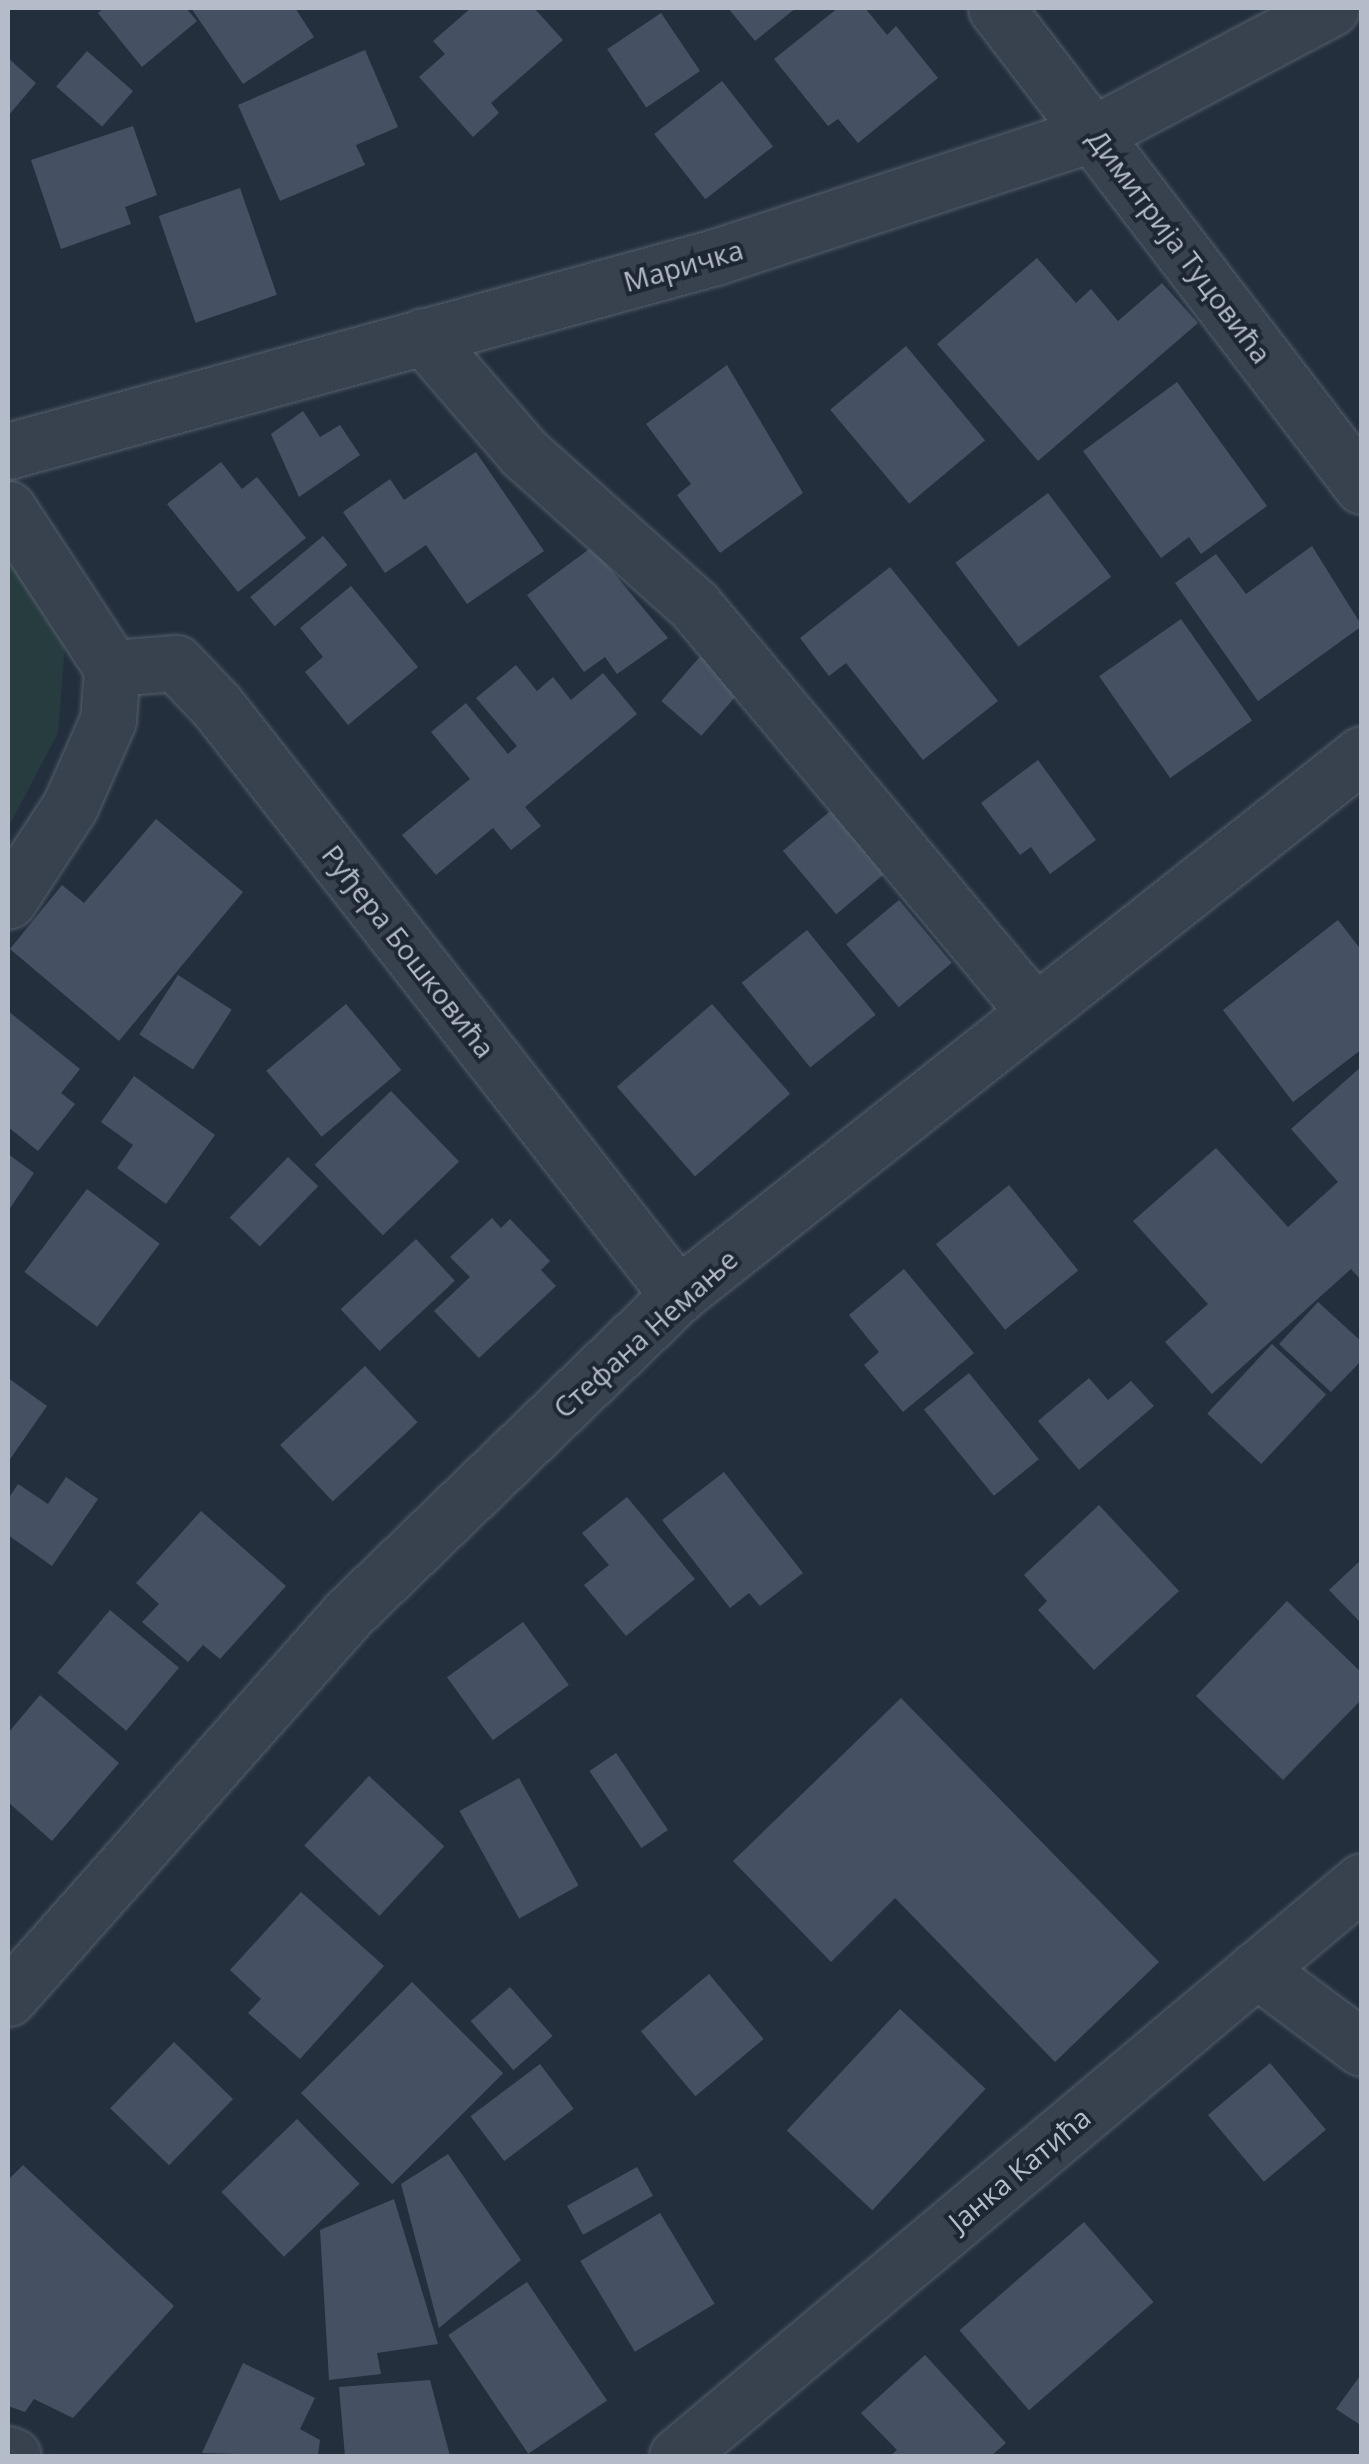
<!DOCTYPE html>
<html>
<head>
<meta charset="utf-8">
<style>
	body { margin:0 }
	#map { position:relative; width:1369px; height:2464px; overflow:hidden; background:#242f3e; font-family:"Open Sans",sans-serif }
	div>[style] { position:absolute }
	.green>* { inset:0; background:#263c3f }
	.building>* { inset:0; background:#455162; transform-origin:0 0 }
	.roads { filter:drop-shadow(0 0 2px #565f6c) drop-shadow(0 0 2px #565f6c) }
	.minor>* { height:55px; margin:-27.5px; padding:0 27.5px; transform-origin:27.5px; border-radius:27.5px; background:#38414e }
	span { translate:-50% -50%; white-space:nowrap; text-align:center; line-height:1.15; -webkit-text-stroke:8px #1d2633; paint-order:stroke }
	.street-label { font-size:28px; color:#b4bcc9 }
	.frame { position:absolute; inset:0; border:10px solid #b4bcc9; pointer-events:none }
</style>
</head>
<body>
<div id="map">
	<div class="green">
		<div style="clip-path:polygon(8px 546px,65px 646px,58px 733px,8px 828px)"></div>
	</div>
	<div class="building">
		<div style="clip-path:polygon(104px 8px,186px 8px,197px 21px,142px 67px,98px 13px)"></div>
		<div style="clip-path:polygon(191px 8px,295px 8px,314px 37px,243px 84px)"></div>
		<div style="clip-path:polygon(471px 8px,534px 8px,563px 40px,491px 103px,499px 113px,473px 137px,419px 77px,445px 54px,433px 41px)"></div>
		<div style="clip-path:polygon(728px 8px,796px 8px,755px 41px)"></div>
		<div style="clip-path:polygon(838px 8px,865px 8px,887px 35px,896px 26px,938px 78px,858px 143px,838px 119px,828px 126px,774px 59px)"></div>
		<div style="left:661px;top:13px;width:70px;height:65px;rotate:56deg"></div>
		<div style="clip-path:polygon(365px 50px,398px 127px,356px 145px,365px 165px,280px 201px,238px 105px)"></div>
		<div style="left:87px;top:51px;width:61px;height:47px;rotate:41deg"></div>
		<div style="clip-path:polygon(8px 58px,36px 83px,8px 116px)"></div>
		<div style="left:722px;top:81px;width:83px;height:86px;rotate:52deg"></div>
		<div style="clip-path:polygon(133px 126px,157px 195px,125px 207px,131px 224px,61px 249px,31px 160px)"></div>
		<div style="left:240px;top:188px;width:113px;height:86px;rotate:71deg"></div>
		<div style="clip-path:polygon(1037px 258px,1076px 303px,1091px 289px,1118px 321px,1162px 283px,1198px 323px,1038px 461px,937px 344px)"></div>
		<div style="left:906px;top:346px;width:123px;height:99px;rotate:50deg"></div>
		<div style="clip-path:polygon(727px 365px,803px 493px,720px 553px,677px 495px,691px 484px,646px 424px)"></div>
		<div style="clip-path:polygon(1177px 382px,1267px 506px,1201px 554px,1189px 537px,1161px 558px,1083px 451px)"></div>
		<div style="clip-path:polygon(303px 411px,320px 437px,340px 425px,360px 455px,299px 497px,271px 434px)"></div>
		<div style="clip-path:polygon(476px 452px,544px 551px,467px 604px,426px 545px,385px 573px,343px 512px,390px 479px,404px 500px)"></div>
		<div style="clip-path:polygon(221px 462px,242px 489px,257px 477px,306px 538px,238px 592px,167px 504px)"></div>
		<div style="left:1048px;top:493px;width:105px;height:116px;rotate:53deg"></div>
		<div style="left:323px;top:536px;width:38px;height:95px;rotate:50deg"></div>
		<div style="clip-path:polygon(1312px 546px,1362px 626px,1258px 701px,1175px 583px,1216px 554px,1246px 594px)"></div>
		<div style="clip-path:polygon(592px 547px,668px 638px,617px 674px,605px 657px,584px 672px,527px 595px)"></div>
		<div style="clip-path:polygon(890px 567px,998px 701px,923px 760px,846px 663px,829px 676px,800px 638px)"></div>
		<div style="clip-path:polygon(351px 586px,418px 667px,348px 725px,305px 672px,323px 657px,300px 628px)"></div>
		<div style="left:1181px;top:619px;width:124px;height:100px;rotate:55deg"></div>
		<div style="left:704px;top:652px;width:53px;height:65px;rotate:41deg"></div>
		<div style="clip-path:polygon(516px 665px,537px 691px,553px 677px,571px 700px,603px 673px,637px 714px,525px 807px,541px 826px,511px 850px,493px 828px,436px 875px,402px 835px,470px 779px,431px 732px,466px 703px,508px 754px,517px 746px,476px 698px)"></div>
		<div style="clip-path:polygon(1038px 760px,1096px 840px,1050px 874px,1031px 847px,1020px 855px,981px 803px)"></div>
		<div style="left:835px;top:807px;width:83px;height:68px;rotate:50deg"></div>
		<div style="clip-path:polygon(156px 819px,243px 892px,119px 1041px,10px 949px,62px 885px,84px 903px)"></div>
		<div style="left:899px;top:900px;width:82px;height:69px;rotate:50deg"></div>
		<div style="clip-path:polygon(1338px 920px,1362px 951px,1362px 1049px,1293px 1102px,1223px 1010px)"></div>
		<div style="left:807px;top:930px;width:109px;height:84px;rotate:51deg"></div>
		<div style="left:178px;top:975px;width:64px;height:71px;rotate:33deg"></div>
		<div style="left:346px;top:1004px;width:86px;height:104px;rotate:50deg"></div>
		<div style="left:712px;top:1004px;width:119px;height:126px;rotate:49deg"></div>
		<div style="clip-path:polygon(8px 1011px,80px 1069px,61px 1093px,75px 1104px,38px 1151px,8px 1127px)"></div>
		<div style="clip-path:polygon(1362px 1066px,1362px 1281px,1351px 1269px,1212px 1394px,1165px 1342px,1208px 1304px,1133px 1221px,1216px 1148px,1288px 1227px,1338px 1182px,1291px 1129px)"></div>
		<div style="clip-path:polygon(134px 1076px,215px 1135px,166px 1204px,117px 1168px,133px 1145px,101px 1122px)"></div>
		<div style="left:391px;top:1091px;width:98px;height:106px;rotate:46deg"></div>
		<div style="clip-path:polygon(8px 1154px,34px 1173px,8px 1211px)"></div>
		<div style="left:288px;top:1157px;width:42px;height:84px;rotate:44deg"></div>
		<div style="left:1009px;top:1185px;width:110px;height:94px;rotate:51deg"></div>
		<div style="left:87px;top:1189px;width:91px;height:104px;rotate:37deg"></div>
		<div style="clip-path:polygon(492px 1218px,501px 1228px,510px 1219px,550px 1261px,541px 1270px,556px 1286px,479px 1358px,434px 1311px,470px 1277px,450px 1257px)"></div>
		<div style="left:416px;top:1239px;width:57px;height:103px;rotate:47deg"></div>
		<div style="clip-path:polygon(904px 1269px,974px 1353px,903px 1412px,864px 1365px,879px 1352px,849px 1315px)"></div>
		<div style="clip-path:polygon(1318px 1302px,1362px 1342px,1362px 1360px,1331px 1392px,1279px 1344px)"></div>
		<div style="left:1272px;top:1344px;width:74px;height:95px;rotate:43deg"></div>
		<div style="left:365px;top:1366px;width:77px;height:116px;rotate:47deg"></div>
		<div style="left:969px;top:1373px;width:111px;height:58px;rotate:51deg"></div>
		<div style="clip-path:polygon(8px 1378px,47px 1406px,8px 1462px)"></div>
		<div style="clip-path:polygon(1089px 1378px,1108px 1400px,1131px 1381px,1154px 1406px,1079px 1470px,1038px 1421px)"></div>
		<div style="clip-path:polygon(724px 1472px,803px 1573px,760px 1606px,749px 1593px,730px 1608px,662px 1520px)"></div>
		<div style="clip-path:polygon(66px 1477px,98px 1499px,52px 1566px,8px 1535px,8px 1499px,18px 1484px,48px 1504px)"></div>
		<div style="clip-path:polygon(627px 1497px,695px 1579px,626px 1636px,584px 1585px,609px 1565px,582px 1533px)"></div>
		<div style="clip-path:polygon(1099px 1505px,1179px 1591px,1094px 1670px,1038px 1610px,1047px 1601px,1024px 1575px)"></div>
		<div style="clip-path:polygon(201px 1511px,286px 1586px,220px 1659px,203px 1645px,188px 1662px,142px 1622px,159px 1604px,136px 1583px)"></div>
		<div style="clip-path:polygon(1362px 1559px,1362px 1624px,1329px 1590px)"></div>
		<div style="clip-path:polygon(1287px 1601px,1362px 1673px,1362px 1699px,1283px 1780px,1196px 1696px)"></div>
		<div style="left:110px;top:1610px;width:90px;height:82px;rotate:40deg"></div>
		<div style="left:523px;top:1622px;width:78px;height:94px;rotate:54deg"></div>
		<div style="clip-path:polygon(40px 1695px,119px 1763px,52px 1841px,8px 1802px,8px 1733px)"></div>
		<div style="clip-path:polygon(901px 1698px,1159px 1962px,1055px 2062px,895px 1898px,831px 1962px,733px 1861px)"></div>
		<div style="left:616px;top:1753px;width:93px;height:32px;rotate:56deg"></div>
		<div style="left:369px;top:1776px;width:103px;height:95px;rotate:43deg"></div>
		<div style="left:519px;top:1778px;width:123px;height:68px;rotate:61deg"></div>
		<div style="clip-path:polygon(301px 1892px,384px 1966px,300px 2059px,248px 2013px,261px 1999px,230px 1970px)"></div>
		<div style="left:709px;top:1974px;width:85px;height:89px;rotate:50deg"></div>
		<div style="left:412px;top:1982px;width:129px;height:157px;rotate:45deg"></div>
		<div style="left:510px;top:1987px;width:65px;height:52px;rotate:49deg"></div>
		<div style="left:900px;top:2009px;width:117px;height:166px;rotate:43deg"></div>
		<div style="left:174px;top:2042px;width:82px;height:92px;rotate:44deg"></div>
		<div style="left:1270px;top:2063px;width:87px;height:81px;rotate:50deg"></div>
		<div style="left:540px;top:2064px;width:56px;height:87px;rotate:53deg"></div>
		<div style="left:297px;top:2119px;width:90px;height:105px;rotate:46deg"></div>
		<div style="clip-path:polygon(448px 2154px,521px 2260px,439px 2328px,401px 2184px)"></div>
		<div style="clip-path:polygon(23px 2165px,174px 2306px,73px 2418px,34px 2399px,25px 2412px,8px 2406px,8px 2180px)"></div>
		<div style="left:637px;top:2167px;width:33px;height:80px;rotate:61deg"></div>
		<div style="clip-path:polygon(394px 2199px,438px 2344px,377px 2353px,381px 2374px,329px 2380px,320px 2230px)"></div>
		<div style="left:660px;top:2213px;width:106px;height:93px;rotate:59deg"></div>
		<div style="left:1084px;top:2222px;width:106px;height:165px;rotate:49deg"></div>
		<div style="left:527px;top:2282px;width:143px;height:95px;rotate:56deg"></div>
		<div style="clip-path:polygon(925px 2355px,1006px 2443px,991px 2456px,890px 2456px,897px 2450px,861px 2413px)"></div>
		<div style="clip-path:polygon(243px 2363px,315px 2398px,300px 2429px,320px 2440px,318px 2456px,202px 2453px)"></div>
		<div style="clip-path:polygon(1362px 2373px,1362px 2426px,1336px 2409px)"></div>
		<div style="clip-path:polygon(430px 2380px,450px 2456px,345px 2456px,339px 2387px)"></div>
	</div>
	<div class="roads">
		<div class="minor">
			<div style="left:996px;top:8px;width:602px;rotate:52.56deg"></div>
			<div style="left:423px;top:336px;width:155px;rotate:49.2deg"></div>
			<div style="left:524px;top:453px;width:228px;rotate:41.8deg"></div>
			<div style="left:694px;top:605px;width:531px;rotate:50.04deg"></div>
			<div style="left:8px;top:451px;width:733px;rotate:-15.34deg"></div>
			<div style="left:715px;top:257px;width:400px;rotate:-18.1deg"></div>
			<div style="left:1095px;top:133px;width:267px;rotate:-27.9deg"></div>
			<div style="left:8px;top:509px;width:190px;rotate:56.8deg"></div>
			<div style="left:112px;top:668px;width:52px;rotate:94.4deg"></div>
			<div style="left:108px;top:720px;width:94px;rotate:113.8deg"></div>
			<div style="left:70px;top:806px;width:113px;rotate:123.1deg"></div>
			<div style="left:112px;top:668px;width:64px;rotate:-4.5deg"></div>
			<div style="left:176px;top:663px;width:59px;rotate:46.4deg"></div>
			<div style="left:217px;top:706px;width:748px;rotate:51.95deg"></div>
			<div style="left:1256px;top:1969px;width:132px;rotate:36.7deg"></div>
			<div style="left:8px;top:1998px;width:514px;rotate:-48.47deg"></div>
			<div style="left:349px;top:1613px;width:458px;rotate:-44deg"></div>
			<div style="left:678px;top:1295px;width:872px;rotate:-38.34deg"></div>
			<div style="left:8px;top:2454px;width:5px;rotate:22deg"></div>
			<div style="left:677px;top:2456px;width:894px;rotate:-40.01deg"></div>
		</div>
	</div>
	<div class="street-label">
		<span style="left:1180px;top:246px;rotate:53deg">Димитрија Туцовића</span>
		<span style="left:683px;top:265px;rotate:-16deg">Маричка</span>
		<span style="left:409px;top:951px;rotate:52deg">Руђера Бошковића</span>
		<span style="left:645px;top:1333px;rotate:-42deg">Стефана Немање</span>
		<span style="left:1019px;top:2169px;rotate:-40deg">Јанка Катића</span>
	</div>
	<div class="frame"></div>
</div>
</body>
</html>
